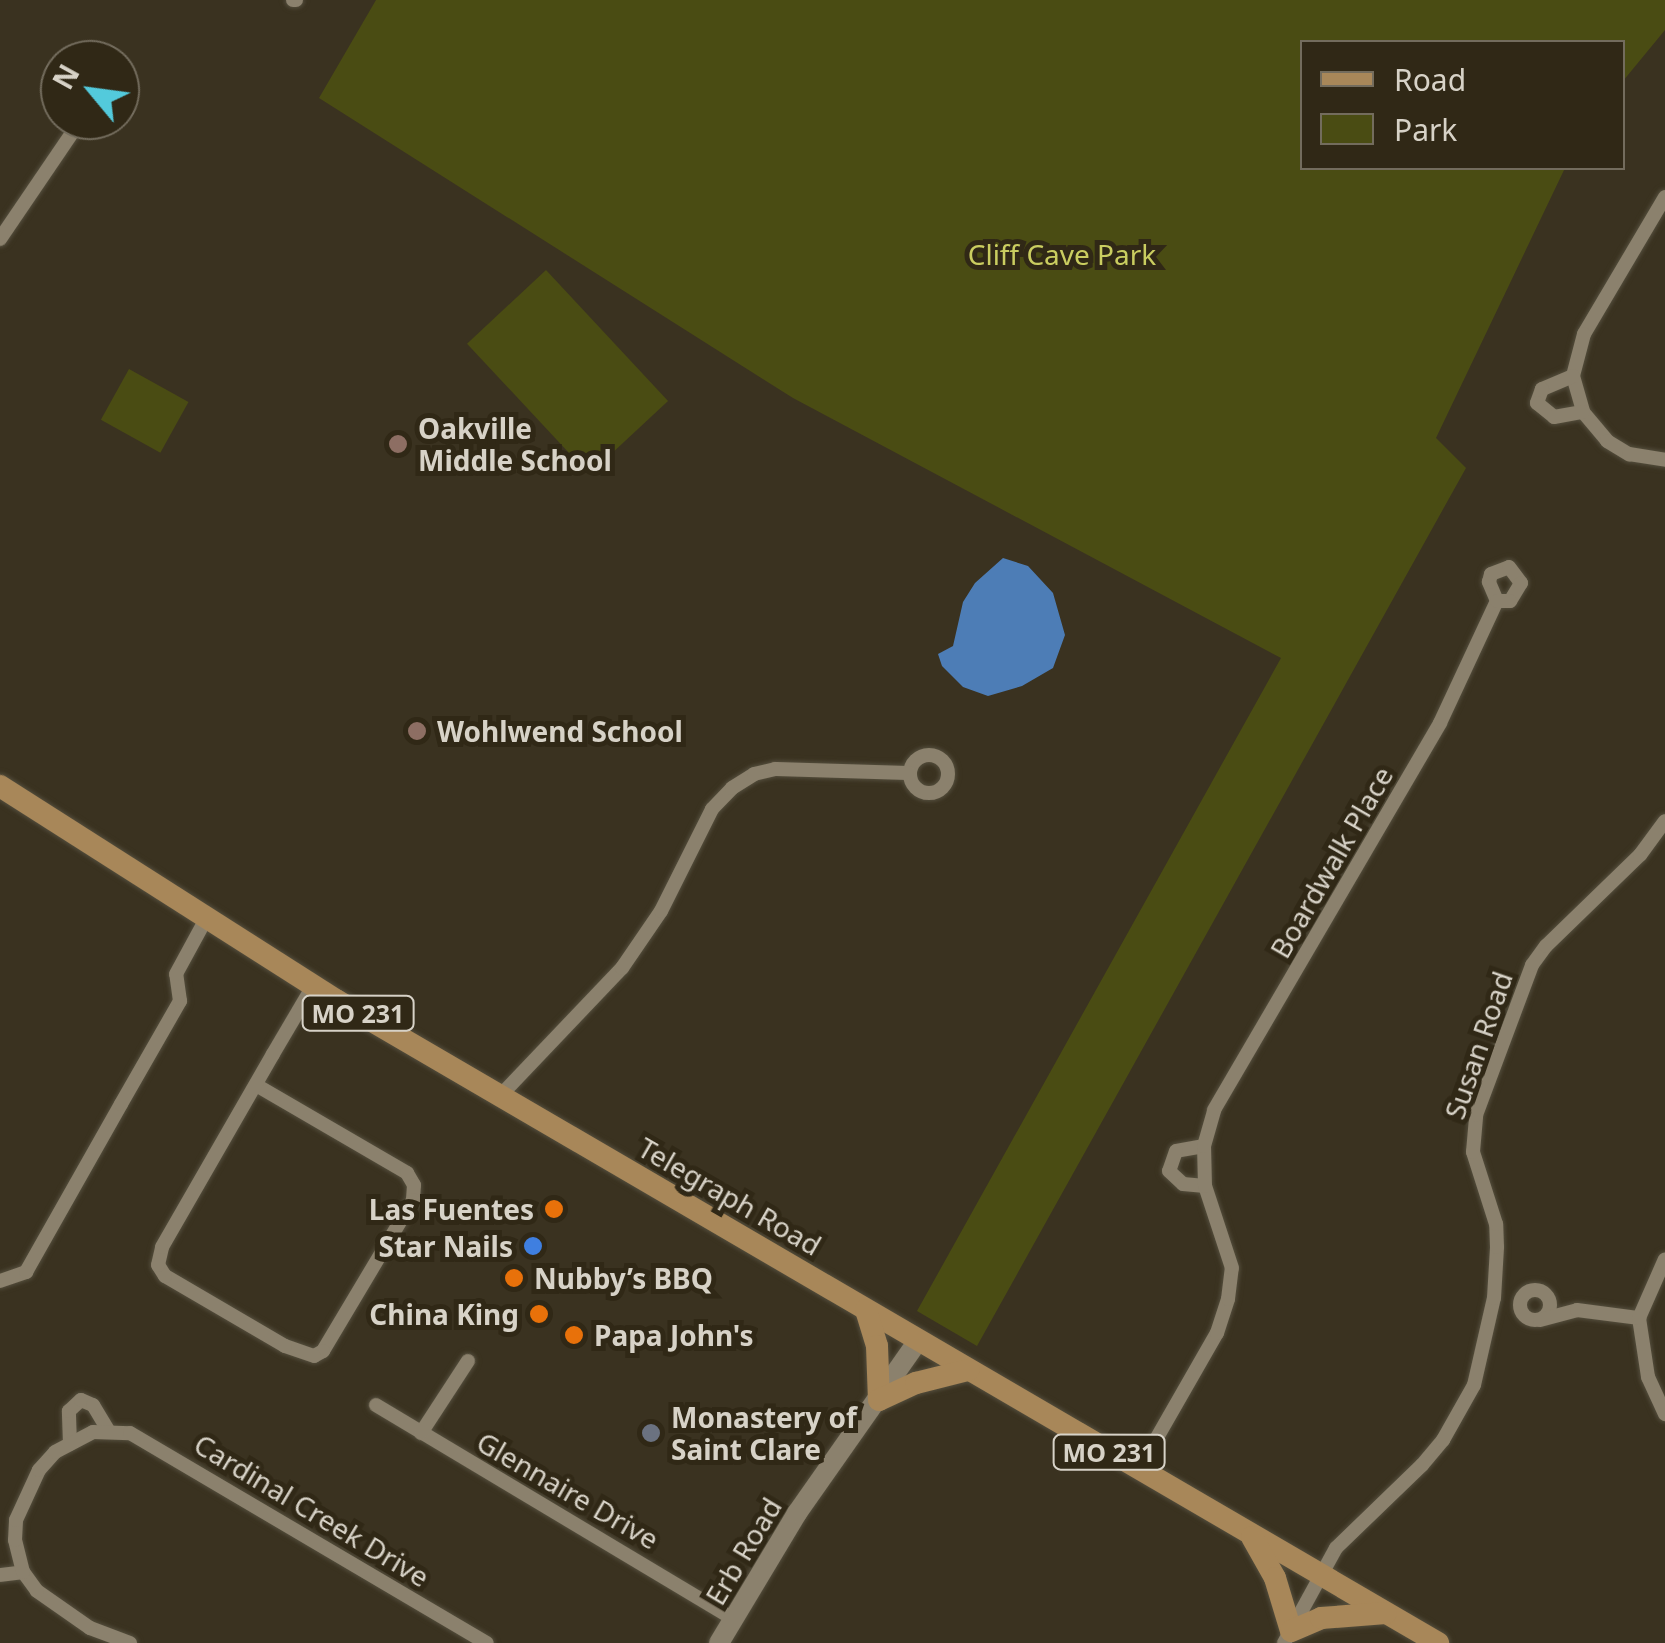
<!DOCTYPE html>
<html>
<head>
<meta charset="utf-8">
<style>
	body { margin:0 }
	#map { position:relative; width:1665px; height:1643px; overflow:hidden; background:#3a3220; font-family:"Noto Sans",sans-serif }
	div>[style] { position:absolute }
	.green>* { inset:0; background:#4a4c13; transform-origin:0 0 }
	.water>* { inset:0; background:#4d7db6 }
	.roads { filter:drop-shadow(0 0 2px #544e3d) drop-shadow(0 0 2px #544e3d) }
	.street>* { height:14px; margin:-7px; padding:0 7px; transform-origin:7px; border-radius:7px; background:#8b816d }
	.street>.ring { margin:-7px; padding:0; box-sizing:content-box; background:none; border:14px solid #8b816d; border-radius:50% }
	.secondary>* { height:20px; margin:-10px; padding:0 10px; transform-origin:10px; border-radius:10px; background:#8b816d }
	.primary>* { height:22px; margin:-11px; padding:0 11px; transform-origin:11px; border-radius:11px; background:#a88759 }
	.dots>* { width:28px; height:28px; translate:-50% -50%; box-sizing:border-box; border:5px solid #302816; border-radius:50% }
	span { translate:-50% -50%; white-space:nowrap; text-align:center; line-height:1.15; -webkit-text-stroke:10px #302816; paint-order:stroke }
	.shield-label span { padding:2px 8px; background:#302816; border:2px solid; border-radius:8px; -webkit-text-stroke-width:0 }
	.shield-label { font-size:25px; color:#d7d2c7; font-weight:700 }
	.park-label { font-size:28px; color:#cacd60 }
	.poi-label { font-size:28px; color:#d7d2c7; font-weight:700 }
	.left { translate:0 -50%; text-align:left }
	.right { translate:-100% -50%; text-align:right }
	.street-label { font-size:28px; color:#d7d2c7 }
	.legend { position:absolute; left:1300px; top:40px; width:325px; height:130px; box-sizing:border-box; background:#302816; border:2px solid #736c5d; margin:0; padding:12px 18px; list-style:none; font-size:30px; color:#d7d2c7 }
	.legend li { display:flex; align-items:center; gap:20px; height:50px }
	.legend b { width:50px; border:2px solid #736c5d }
	.north { position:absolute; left:40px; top:40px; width:100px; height:100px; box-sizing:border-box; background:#302816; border:2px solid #736c5d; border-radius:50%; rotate:299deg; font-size:28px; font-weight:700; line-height:40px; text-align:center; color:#d7d2c7 }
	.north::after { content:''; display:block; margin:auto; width:35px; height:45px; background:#53cadc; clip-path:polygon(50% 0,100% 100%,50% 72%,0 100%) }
</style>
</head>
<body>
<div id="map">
	<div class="green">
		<div style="clip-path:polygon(376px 0,1665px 0,1665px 30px,1623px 81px,1622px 42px,1302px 42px,1302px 168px,1565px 168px,1436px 438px,1466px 468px,977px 1346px,917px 1311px,1281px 658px,793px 398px,319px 98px)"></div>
		<div style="left:546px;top:270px;width:179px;height:108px;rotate:47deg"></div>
		<div style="left:129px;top:369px;width:68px;height:58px;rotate:29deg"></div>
	</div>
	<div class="water">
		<div style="clip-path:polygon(1003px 558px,1028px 566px,1053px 593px,1065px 635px,1053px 668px,1022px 686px,988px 696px,963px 687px,942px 666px,938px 654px,953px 646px,963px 602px,975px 583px)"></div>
	</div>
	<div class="roads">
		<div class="street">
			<div style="left:293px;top:0;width:3px"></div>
			<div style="left:1665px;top:197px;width:159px;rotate:120.6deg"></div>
			<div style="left:1584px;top:334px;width:43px;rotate:104.7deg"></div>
			<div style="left:1573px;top:376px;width:37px;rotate:74deg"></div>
			<div style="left:1583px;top:412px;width:38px;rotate:50deg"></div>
			<div style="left:1607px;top:441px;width:26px;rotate:31deg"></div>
			<div style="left:1629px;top:454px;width:36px;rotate:9deg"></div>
			<div style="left:0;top:239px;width:144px;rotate:-55.8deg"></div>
			<div style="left:1573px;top:376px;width:34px;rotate:157deg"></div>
			<div style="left:1542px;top:389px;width:15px;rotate:110deg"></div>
			<div style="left:1537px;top:403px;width:22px;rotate:39deg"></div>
			<div style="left:1554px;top:417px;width:29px;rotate:-10deg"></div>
			<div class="ring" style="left:910px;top:755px;width:24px;height:24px"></div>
			<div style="left:256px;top:1085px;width:175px;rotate:30.2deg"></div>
			<div style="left:407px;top:1173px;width:14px;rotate:60deg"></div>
			<div style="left:414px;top:1185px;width:15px;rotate:94deg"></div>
			<div style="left:413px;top:1200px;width:176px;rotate:120.8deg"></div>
			<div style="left:323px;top:1351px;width:10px;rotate:151deg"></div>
			<div style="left:314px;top:1356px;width:31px;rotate:-161deg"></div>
			<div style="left:285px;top:1346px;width:139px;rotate:-149.7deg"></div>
			<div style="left:165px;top:1276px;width:13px;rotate:-122deg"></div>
			<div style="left:158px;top:1265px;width:18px;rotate:-77deg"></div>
			<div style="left:162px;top:1247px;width:223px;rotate:-60.1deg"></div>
			<div style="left:273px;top:1054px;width:79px;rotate:-59.5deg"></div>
			<div style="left:500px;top:1096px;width:177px;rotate:-46.4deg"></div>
			<div style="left:622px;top:968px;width:69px;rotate:-55.6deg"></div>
			<div style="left:661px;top:911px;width:114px;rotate:-63.4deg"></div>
			<div style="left:712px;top:809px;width:29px;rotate:-46deg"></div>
			<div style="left:732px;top:788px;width:26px;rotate:-32deg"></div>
			<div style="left:754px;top:774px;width:22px;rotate:-13deg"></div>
			<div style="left:775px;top:769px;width:134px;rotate:1.7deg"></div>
			<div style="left:1204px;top:1146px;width:28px;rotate:170deg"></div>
			<div style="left:1176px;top:1151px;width:21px;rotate:109deg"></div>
			<div style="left:1169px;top:1171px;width:19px;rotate:43deg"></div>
			<div style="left:1183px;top:1184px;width:22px;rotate:5deg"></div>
			<div style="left:0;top:1281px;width:28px;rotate:-19deg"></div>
			<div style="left:26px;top:1272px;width:193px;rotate:-60.5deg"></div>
			<div style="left:121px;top:1104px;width:119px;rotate:-60.2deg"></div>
			<div style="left:180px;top:1001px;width:27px;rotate:-98deg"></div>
			<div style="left:176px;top:974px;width:63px;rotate:-61.4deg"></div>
			<div class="ring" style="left:1520px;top:1290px;width:16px;height:16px"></div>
			<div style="left:1639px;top:1318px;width:60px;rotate:81.3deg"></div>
			<div style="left:1648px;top:1377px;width:41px;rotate:65.3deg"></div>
			<div style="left:1540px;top:1320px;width:38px;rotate:-15deg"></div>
			<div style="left:1577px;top:1310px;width:63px;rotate:7.4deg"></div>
			<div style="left:1639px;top:1318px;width:64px;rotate:-66.2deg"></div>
			<div style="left:376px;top:1405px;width:416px;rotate:30.9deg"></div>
			<div style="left:421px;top:1433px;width:86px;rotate:-56.9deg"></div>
			<div style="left:70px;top:1444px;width:33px;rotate:-92deg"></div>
			<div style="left:69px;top:1411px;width:16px;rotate:-43deg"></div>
			<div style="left:81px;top:1400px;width:13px;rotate:23deg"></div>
			<div style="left:93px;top:1405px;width:31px;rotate:59deg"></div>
			<div style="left:1139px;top:1469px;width:157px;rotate:-60.2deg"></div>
			<div style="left:1217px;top:1333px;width:36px;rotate:-72deg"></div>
			<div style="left:1228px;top:1299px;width:31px;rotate:-83deg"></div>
			<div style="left:1232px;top:1268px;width:86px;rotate:-108.2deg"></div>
			<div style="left:1205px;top:1186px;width:40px;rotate:-91.4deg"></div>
			<div style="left:1204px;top:1146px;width:37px;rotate:-74deg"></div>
			<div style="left:1214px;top:1110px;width:448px;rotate:-59.7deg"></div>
			<div style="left:1440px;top:723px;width:135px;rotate:-65deg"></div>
			<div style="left:1497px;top:601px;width:21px;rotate:-113deg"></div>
			<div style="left:1489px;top:582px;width:8px;rotate:-76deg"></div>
			<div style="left:1491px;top:574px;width:19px;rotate:-21deg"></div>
			<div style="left:1509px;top:567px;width:20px;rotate:53deg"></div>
			<div style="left:1521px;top:583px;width:21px;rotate:121deg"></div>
			<div style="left:1510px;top:601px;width:13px;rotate:180deg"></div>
			<div style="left:0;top:1575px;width:23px;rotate:-7deg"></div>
			<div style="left:130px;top:1643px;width:43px;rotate:-159.4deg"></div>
			<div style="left:90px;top:1628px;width:65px;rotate:-145.1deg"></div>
			<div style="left:37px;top:1591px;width:24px;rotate:-126deg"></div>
			<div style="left:23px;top:1572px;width:33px;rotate:-104deg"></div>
			<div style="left:15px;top:1540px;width:20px;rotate:-87deg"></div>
			<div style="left:16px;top:1520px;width:55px;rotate:-65.3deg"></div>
			<div style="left:39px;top:1470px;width:24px;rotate:-48deg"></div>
			<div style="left:55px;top:1452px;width:43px;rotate:-27.8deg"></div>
			<div style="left:93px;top:1432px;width:37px;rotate:2deg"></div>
			<div style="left:130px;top:1433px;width:414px;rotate:30.5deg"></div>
			<div style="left:1284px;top:1643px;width:108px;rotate:-61.3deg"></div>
			<div style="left:1336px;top:1548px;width:120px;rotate:-44deg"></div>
			<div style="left:1422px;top:1465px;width:33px;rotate:-50deg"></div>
			<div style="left:1443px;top:1440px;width:63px;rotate:-60.6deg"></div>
			<div style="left:1474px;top:1385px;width:89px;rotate:-77.1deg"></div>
			<div style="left:1494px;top:1298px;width:51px;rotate:-86.6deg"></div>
			<div style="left:1497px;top:1247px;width:23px;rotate:-92deg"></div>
			<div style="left:1496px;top:1224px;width:76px;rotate:-107.7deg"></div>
			<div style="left:1473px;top:1152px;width:37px;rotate:-85deg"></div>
			<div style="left:1476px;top:1115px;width:160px;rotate:-69.5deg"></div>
			<div style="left:1532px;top:965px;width:24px;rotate:-54deg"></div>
			<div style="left:1546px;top:946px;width:131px;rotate:-44.1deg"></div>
			<div style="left:1640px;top:855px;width:42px;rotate:-53.7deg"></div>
		</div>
		<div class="secondary">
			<div style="left:719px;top:1643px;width:152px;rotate:-59deg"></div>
			<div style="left:797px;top:1513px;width:210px;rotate:-54.9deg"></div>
		</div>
		<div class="primary">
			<div style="left:0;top:786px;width:398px;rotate:32.5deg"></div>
			<div style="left:336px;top:1000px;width:1276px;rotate:30.26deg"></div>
			<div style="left:866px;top:1310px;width:38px;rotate:73deg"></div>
			<div style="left:877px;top:1346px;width:54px;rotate:87.9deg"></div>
			<div style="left:879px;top:1400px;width:41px;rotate:-24.7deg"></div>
			<div style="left:916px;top:1383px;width:54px;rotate:-14deg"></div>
			<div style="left:1252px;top:1537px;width:47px;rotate:60.7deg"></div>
			<div style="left:1275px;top:1578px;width:55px;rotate:73.2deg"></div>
			<div style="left:1291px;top:1631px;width:33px;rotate:-23deg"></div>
			<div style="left:1321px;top:1618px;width:65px;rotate:-4.4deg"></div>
		</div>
	</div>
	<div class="dots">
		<div style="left:398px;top:444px;background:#8d6e63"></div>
		<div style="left:417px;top:731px;background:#8d6e63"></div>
		<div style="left:554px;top:1209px;background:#e8710a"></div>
		<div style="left:533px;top:1246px;background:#3f7fe0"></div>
		<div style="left:514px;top:1278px;background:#e8710a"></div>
		<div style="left:539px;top:1314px;background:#e8710a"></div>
		<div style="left:574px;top:1335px;background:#e8710a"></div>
		<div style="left:651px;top:1433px;background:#6b7280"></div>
	</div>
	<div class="shield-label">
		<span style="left:358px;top:1013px">MO 231</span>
		<span style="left:1109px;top:1452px">MO 231</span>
	</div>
	<div class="park-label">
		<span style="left:1062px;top:254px">Cliff Cave Park</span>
	</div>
	<div class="poi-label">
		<span class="left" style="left:418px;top:444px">Oakville<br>Middle School</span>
		<span class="left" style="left:437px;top:731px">Wohlwend School</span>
		<span class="right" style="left:534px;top:1209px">Las Fuentes</span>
		<span class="right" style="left:513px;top:1246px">Star Nails</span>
		<span class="left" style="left:534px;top:1278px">Nubby’s BBQ</span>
		<span class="right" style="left:519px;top:1314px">China King</span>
		<span class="left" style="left:594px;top:1335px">Papa John's</span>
		<span class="left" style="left:671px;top:1433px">Monastery of<br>Saint Clare</span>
	</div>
	<div class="street-label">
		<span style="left:1331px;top:862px;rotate:-60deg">Boardwalk Place</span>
		<span style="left:1478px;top:1045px;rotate:-71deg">Susan Road</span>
		<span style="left:730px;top:1196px;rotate:30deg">Telegraph Road</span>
		<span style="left:568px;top:1490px;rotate:30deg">Glennaire Drive</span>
		<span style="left:312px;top:1510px;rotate:31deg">Cardinal Creek Drive</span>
		<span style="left:743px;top:1551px;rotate:-59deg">Erb Road</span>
	</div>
	<ul class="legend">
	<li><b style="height:12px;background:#a88759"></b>Road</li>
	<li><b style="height:28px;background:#4a4c13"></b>Park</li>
	</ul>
	<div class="north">N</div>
</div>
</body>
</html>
